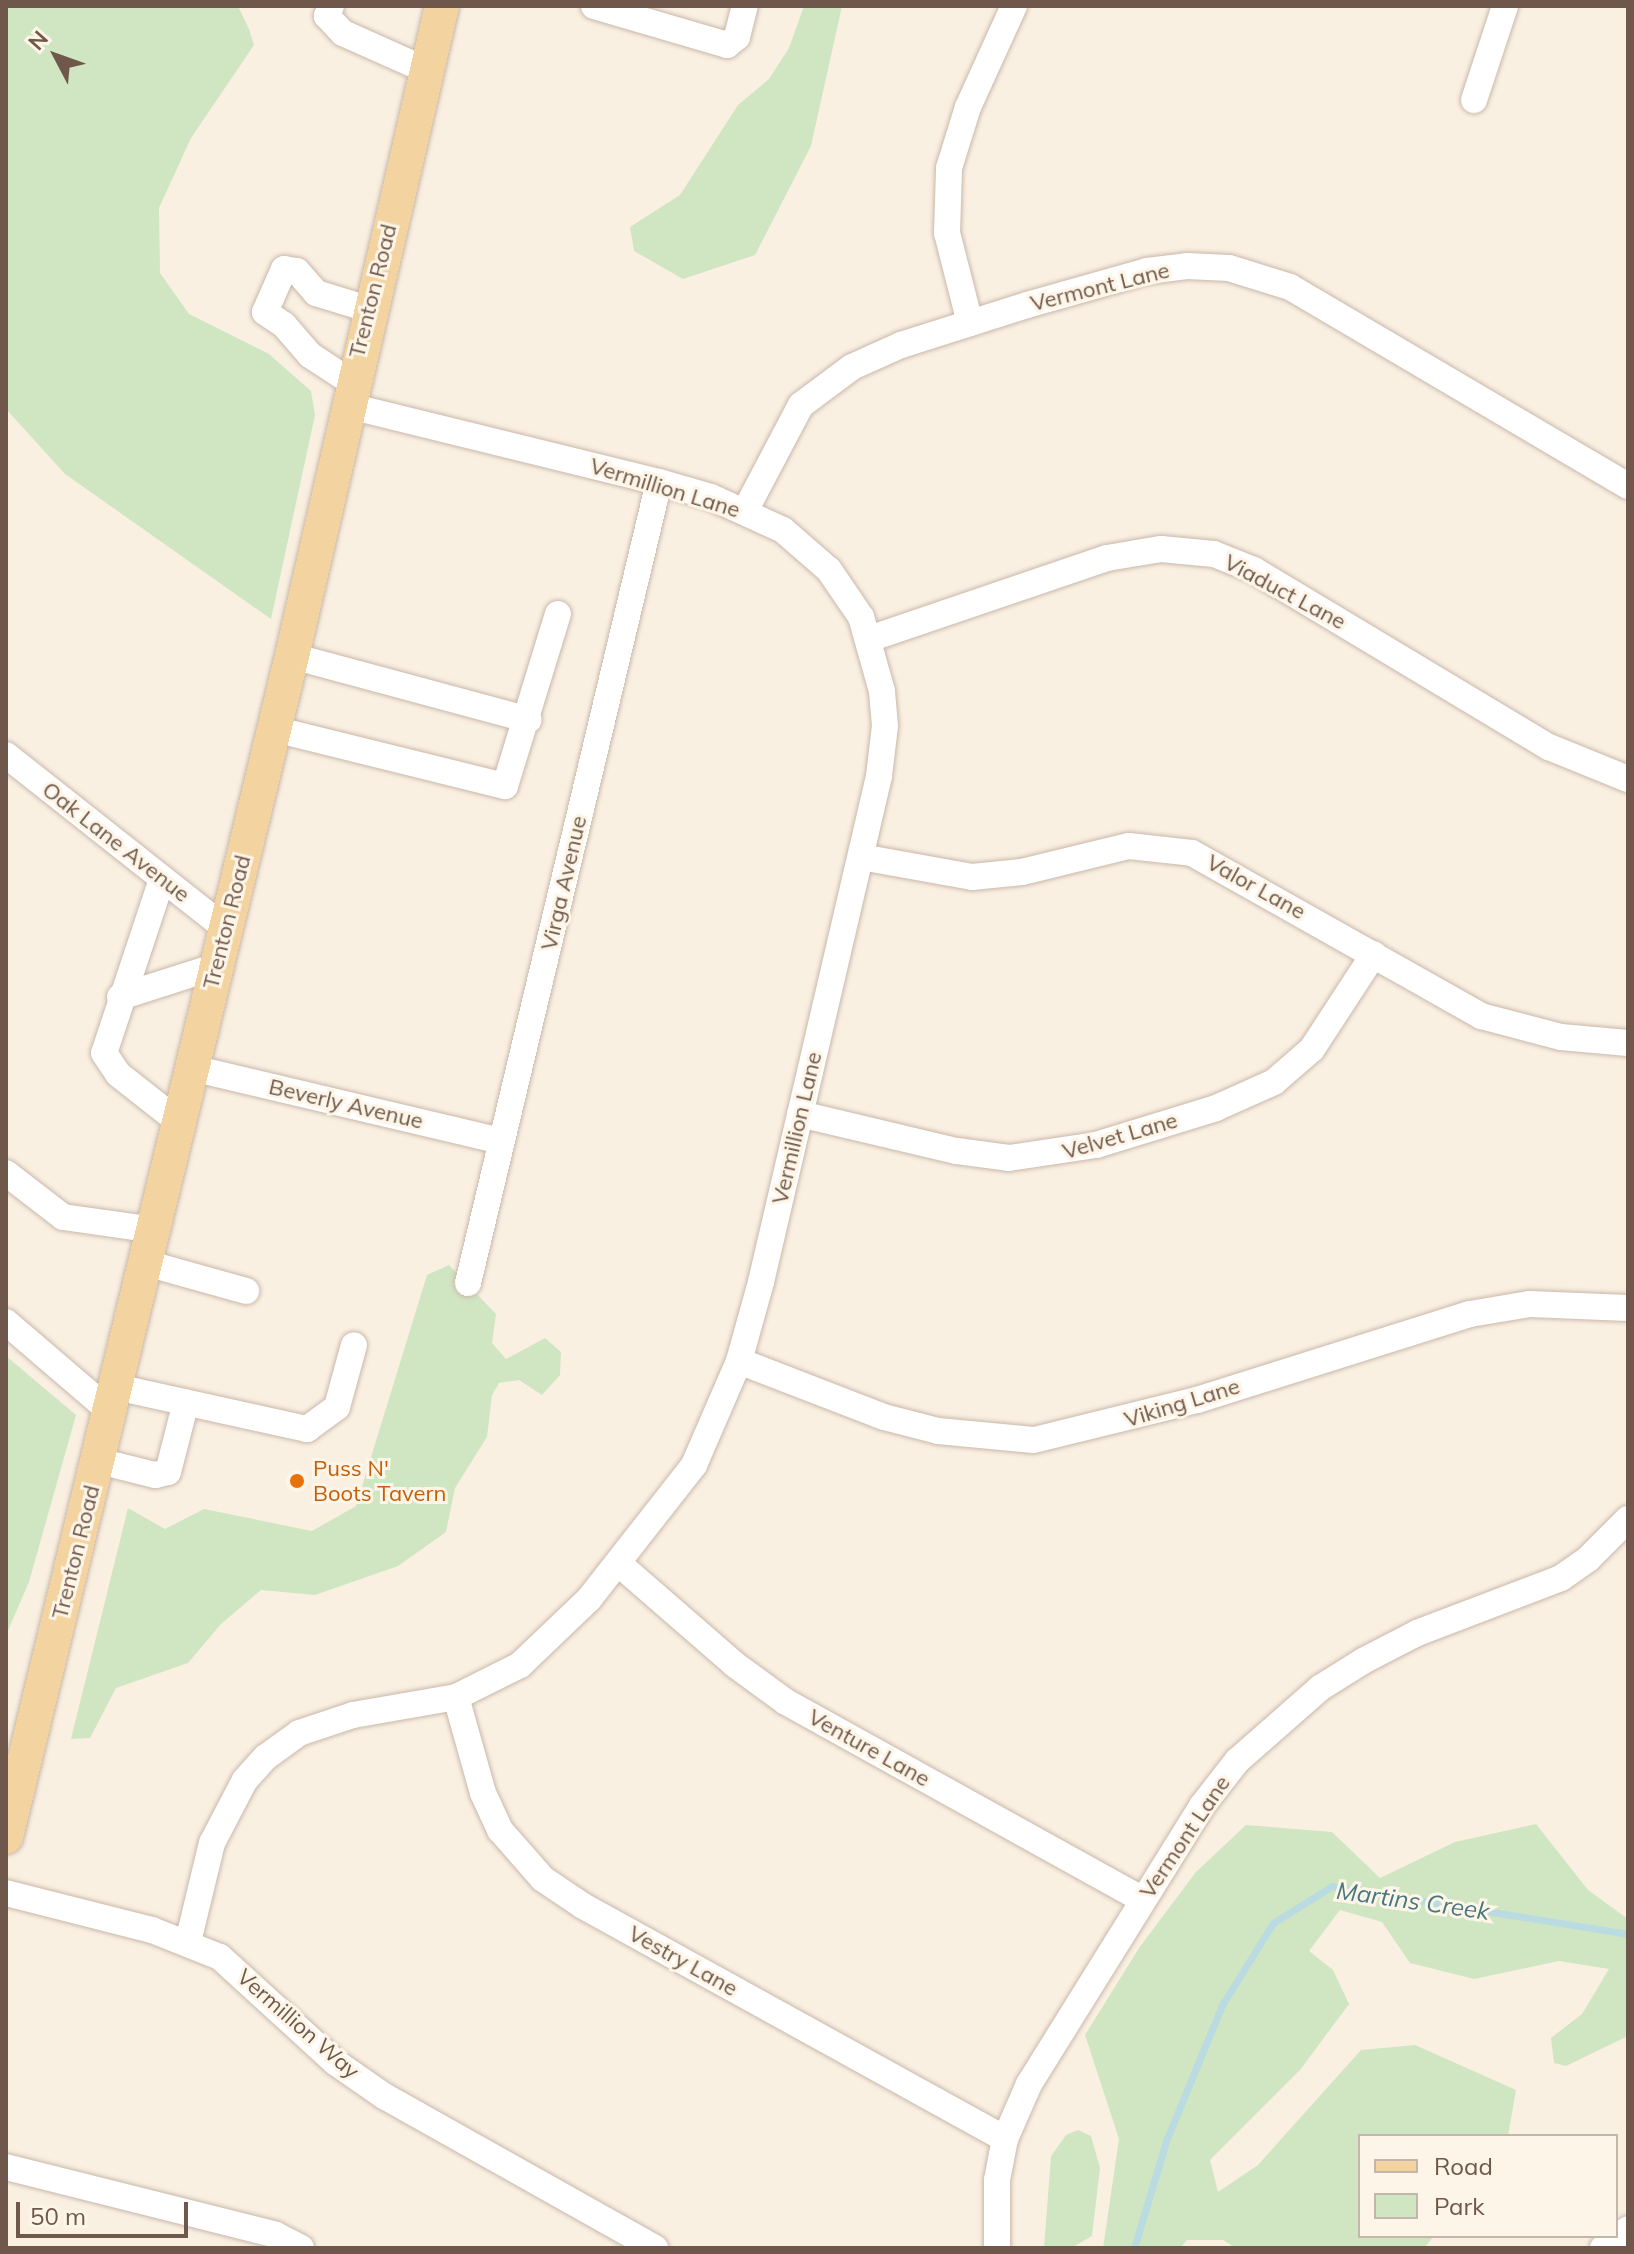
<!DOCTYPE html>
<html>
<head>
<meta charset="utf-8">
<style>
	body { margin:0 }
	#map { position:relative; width:1634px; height:2254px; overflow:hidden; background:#faf0e2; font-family:Mulish,sans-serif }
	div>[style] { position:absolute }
	.green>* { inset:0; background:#d0e5c2 }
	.stream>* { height:7px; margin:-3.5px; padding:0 3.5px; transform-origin:3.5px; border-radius:3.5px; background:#b9dbe1 }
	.roads { filter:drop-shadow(0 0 2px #c9b8aa) drop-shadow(0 0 2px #c9b8aa) }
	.minor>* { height:26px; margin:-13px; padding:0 13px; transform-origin:13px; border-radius:13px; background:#fff }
	.major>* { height:34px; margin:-17px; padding:0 17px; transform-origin:17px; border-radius:17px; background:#f3d4a0 }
	.dots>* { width:22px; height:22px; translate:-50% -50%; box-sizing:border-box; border:4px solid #fdf5e7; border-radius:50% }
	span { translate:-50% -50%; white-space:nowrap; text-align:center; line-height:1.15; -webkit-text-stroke:6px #fdf5e7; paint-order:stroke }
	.street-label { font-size:22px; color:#6f584b }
	.food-label { font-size:22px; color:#c56008 }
	.left { translate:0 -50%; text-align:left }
	.water-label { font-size:24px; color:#477780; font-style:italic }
	.frame { position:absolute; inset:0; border:8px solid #6f584b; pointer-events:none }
	.legend { position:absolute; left:1358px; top:2134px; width:260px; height:104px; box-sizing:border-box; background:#fdf5e7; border:2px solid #c4b6a9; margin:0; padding:10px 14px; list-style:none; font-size:24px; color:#6f584b }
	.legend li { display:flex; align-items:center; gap:16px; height:40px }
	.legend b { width:40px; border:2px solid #c4b6a9 }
	.north { position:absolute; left:16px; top:16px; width:80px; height:80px; -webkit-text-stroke:6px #fdf5e7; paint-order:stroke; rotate:311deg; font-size:22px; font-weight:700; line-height:32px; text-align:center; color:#6f584b }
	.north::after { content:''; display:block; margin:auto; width:28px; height:36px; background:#6f584b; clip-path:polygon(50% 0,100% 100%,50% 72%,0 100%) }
	.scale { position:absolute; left:16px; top:2202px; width:172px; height:36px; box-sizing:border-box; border:4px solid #6f584b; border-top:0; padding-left:10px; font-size:24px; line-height:28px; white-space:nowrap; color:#6f584b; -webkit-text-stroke:6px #fdf5e7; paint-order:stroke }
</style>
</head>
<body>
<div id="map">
	<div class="green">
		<div style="clip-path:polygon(6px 6px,238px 6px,249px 29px,254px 45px,191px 138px,159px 208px,160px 273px,189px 314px,269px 354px,311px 391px,315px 415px,271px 619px,65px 474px,6px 409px)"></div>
		<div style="clip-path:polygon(804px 6px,842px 6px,811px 146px,755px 255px,683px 279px,634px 251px,630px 227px,680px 195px,738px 105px,769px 79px,789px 48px)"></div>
		<div style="clip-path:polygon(449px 1265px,496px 1314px,492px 1343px,506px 1359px,545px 1338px,561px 1352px,560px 1375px,542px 1395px,519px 1380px,499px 1383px,492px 1395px,487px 1437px,455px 1488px,446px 1532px,398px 1566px,315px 1595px,261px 1590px,221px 1624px,188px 1663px,116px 1688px,90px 1738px,71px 1739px,128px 1508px,165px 1529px,204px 1509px,312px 1531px,356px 1506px,427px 1275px)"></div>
		<div style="clip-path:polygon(6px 1356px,76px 1415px,29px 1582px,6px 1635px)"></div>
		<div style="clip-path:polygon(1536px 1824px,1588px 1890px,1628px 1919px,1628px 2036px,1566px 2066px,1554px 2063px,1551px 2038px,1582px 2014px,1609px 1969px,1559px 1961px,1474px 1979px,1410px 1963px,1382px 1922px,1340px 1910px,1309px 1951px,1333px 1970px,1349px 2004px,1300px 2070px,1210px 2160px,1218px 2192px,1258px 2165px,1361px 2050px,1415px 2045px,1516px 2090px,1508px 2136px,1360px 2136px,1360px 2236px,1434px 2236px,1424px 2248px,1236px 2248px,1223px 2240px,1187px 2240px,1180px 2248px,1103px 2248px,1119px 2139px,1085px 2035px,1139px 1948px,1196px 1872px,1246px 1825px,1332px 1832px,1380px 1878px,1455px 1842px)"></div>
		<div style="clip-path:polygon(1078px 2130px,1091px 2136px,1100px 2168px,1092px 2236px,1071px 2248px,1044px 2248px,1051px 2156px,1066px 2135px)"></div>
	</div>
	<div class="stream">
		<div style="left:1134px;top:2248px;width:112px;rotate:-73.3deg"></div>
		<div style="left:1166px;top:2141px;width:147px;rotate:-67.6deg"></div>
		<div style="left:1222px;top:2005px;width:97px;rotate:-58.1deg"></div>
		<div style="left:1273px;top:1923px;width:70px;rotate:-32.1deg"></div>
		<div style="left:1332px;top:1886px;width:300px;rotate:9.2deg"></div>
	</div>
	<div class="roads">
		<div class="minor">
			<div style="left:331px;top:6px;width:11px;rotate:112deg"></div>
			<div style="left:327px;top:16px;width:23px;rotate:47deg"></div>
			<div style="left:343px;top:33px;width:91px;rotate:24deg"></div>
			<div style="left:594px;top:6px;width:139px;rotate:16.3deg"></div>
			<div style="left:727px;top:45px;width:13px;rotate:-39deg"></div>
			<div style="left:737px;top:37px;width:32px;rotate:-76deg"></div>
			<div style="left:1474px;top:100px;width:99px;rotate:-71.7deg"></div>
			<div style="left:970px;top:323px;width:93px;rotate:-104.3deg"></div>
			<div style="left:947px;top:233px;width:65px;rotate:-88.2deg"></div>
			<div style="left:949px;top:168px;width:64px;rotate:-72.7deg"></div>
			<div style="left:968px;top:107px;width:111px;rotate:-65.5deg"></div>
			<div style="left:351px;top:382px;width:49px;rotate:-146.6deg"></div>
			<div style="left:310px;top:355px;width:40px;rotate:-131deg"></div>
			<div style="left:284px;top:325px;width:23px;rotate:-146deg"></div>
			<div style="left:265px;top:312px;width:47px;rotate:-66.2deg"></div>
			<div style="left:284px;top:269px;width:13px;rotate:9deg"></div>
			<div style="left:297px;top:271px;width:29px;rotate:49deg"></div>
			<div style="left:316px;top:293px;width:54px;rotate:17.1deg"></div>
			<div style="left:745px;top:511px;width:120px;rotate:-62.2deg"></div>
			<div style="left:801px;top:405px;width:64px;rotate:-36.7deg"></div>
			<div style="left:852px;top:367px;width:54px;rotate:-24.2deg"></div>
			<div style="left:901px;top:345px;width:132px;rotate:-17.6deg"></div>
			<div style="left:1027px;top:305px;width:125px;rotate:-15.8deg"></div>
			<div style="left:1147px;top:271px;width:40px;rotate:-7.1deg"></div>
			<div style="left:1187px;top:266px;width:42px;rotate:2.7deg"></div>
			<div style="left:1229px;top:268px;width:64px;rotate:17.3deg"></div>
			<div style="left:1290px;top:287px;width:392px;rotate:30.5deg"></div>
			<div style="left:869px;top:639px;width:251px;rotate:-18.8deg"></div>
			<div style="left:1107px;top:558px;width:55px;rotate:-9.5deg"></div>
			<div style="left:1161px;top:549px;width:53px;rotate:5.4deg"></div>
			<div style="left:1214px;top:554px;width:43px;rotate:21.8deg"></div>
			<div style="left:1254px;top:570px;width:344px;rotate:31deg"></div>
			<div style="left:1549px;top:747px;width:85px;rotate:22.1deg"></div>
			<div style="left:292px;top:656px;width:245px;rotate:15.1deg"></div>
			<div style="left:274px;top:729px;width:238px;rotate:13.9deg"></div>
			<div style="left:505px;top:786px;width:180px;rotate:-72.9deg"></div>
			<div style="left:6px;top:755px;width:280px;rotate:38.3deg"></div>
			<div style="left:861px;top:857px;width:113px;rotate:10.2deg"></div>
			<div style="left:972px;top:877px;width:50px;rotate:-5.7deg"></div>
			<div style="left:1022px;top:872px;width:110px;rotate:-13.7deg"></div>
			<div style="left:1129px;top:846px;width:63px;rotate:6.3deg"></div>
			<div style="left:1192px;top:853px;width:332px;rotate:29.4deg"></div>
			<div style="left:1481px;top:1016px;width:83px;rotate:14.7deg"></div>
			<div style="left:1561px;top:1037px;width:67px;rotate:5.1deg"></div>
			<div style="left:162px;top:879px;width:183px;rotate:108.4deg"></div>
			<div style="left:104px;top:1053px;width:25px;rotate:56deg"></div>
			<div style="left:118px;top:1074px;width:78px;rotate:38.2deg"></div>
			<div style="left:120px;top:997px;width:102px;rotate:-17.7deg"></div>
			<div style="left:192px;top:1068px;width:317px;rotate:13.3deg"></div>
			<div style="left:800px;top:1114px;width:161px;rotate:13.3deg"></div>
			<div style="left:957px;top:1151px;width:52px;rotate:7.7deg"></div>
			<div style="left:1009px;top:1158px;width:88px;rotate:-8.5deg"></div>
			<div style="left:1096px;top:1145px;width:126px;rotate:-17.1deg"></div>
			<div style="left:1216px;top:1108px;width:64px;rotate:-24.1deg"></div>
			<div style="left:1274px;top:1082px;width:50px;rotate:-41deg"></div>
			<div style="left:1312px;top:1049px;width:113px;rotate:-56.9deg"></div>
			<div style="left:6px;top:1173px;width:72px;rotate:37.7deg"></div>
			<div style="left:63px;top:1217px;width:92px;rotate:8.1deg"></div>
			<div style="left:146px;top:1263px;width:104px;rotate:15.6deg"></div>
			<div style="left:468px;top:1283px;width:823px;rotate:-76.59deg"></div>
			<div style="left:6px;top:1322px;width:138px;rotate:40.6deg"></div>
			<div style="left:739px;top:1361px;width:155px;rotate:21.1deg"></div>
			<div style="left:884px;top:1417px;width:56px;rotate:14.5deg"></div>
			<div style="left:938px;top:1431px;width:96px;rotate:5.4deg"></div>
			<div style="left:1034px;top:1440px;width:168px;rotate:-13.8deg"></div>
			<div style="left:1197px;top:1400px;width:286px;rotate:-17.5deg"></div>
			<div style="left:1470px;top:1314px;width:61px;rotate:-9.5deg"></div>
			<div style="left:1530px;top:1304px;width:98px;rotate:2.3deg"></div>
			<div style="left:116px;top:1387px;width:196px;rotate:12.4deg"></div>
			<div style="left:307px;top:1429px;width:37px;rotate:-36deg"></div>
			<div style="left:337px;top:1407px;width:64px;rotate:-74.7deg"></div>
			<div style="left:99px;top:1461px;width:58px;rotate:14deg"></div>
			<div style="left:155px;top:1475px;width:13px;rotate:-13deg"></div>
			<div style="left:168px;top:1472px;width:72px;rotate:-75.6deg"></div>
			<div style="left:618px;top:1563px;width:154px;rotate:41deg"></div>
			<div style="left:734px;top:1664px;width:64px;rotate:36.2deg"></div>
			<div style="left:786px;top:1702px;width:407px;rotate:29deg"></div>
			<div style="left:456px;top:1697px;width:100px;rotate:74.3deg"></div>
			<div style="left:483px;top:1793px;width:41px;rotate:65.3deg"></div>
			<div style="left:500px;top:1830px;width:65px;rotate:48.7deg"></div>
			<div style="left:543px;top:1879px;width:48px;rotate:34deg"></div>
			<div style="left:583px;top:1906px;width:482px;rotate:28.9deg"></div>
			<div style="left:6px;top:1893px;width:151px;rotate:14.2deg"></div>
			<div style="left:152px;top:1930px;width:73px;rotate:21.7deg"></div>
			<div style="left:220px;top:1957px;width:156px;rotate:42.4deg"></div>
			<div style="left:335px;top:2062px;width:60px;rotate:34.8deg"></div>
			<div style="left:384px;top:2096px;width:311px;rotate:29.3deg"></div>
			<div style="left:188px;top:1942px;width:102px;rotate:-76.4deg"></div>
			<div style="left:212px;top:1843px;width:71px;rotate:-62.4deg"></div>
			<div style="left:245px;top:1780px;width:31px;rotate:-48deg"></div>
			<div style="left:266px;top:1757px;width:41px;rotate:-36deg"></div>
			<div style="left:299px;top:1733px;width:57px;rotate:-18.4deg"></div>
			<div style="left:353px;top:1715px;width:105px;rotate:-9.9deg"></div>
			<div style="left:456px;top:1697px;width:72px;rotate:-26.6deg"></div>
			<div style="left:520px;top:1665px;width:95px;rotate:-43.7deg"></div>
			<div style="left:589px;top:1599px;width:170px;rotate:-51.9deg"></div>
			<div style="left:694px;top:1465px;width:113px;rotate:-66.6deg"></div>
			<div style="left:739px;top:1361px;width:82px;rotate:-74.4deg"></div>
			<div style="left:761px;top:1282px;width:520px;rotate:-76.87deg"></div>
			<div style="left:879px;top:776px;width:50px;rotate:-83.2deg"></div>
			<div style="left:885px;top:726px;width:35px;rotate:-95deg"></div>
			<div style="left:882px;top:691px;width:77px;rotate:-105.8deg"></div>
			<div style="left:861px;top:617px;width:57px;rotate:-124.2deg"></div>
			<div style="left:829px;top:570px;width:61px;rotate:-139deg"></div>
			<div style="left:783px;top:530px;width:79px;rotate:-155.4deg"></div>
			<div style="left:711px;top:497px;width:54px;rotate:-163.9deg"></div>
			<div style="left:659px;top:482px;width:322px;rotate:-166.2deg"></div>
			<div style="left:6px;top:2167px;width:278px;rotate:14.1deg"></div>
			<div style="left:276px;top:2235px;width:28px;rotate:27deg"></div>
			<div style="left:997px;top:2248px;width:68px;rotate:-90deg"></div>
			<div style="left:997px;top:2180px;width:42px;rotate:-79deg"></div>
			<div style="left:1005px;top:2139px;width:60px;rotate:-66.4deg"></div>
			<div style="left:1029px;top:2084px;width:327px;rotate:-58.1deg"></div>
			<div style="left:1202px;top:1806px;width:57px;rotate:-52.1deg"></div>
			<div style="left:1237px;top:1761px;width:111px;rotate:-41.3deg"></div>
			<div style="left:1320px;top:1688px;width:51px;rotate:-32.1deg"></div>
			<div style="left:1363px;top:1661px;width:61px;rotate:-27.4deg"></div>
			<div style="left:1417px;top:1633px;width:154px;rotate:-20.9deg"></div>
			<div style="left:1561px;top:1578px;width:33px;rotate:-35deg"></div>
			<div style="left:1588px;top:1559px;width:57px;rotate:-45deg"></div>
			<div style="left:1603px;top:2248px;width:31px;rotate:-37deg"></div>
		</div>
		<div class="major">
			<div style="left:6px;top:1837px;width:1215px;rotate:-76.39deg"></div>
			<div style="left:292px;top:656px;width:667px;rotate:-77.01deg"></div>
		</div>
	</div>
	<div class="dots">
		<div style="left:297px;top:1481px;background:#e8710a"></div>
	</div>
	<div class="street-label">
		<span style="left:1100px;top:287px;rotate:-14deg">Vermont Lane</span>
		<span style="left:373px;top:291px;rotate:-76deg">Trenton Road</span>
		<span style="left:665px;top:488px;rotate:17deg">Vermillion Lane</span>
		<span style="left:1285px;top:592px;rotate:28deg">Viaduct Lane</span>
		<span style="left:116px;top:842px;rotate:38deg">Oak Lane Avenue</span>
		<span style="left:564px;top:883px;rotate:-77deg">Virga Avenue</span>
		<span style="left:1256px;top:887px;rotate:29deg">Valor Lane</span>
		<span style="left:227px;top:922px;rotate:-76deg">Trenton Road</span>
		<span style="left:346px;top:1104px;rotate:13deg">Beverly Avenue</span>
		<span style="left:797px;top:1128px;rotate:-77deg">Vermillion Lane</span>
		<span style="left:1120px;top:1136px;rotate:-16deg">Velvet Lane</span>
		<span style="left:1182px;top:1403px;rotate:-17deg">Viking Lane</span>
		<span style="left:76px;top:1552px;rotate:-76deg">Trenton Road</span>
		<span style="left:869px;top:1748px;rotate:29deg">Venture Lane</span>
		<span style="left:1185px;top:1837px;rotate:-56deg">Vermont Lane</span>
		<span style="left:683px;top:1961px;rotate:29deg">Vestry Lane</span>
		<span style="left:298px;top:2024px;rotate:41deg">Vermillion Way</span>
	</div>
	<div class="food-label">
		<span class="left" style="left:313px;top:1481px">Puss N'<br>Boots Tavern</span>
	</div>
	<div class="water-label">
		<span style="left:1413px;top:1901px;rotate:8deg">Martins Creek</span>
	</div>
	<div class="frame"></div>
	<ul class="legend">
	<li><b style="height:10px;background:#f3d4a0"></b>Road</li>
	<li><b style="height:22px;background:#d0e5c2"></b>Park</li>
	</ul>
	<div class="north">N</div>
	<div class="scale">50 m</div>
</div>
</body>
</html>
